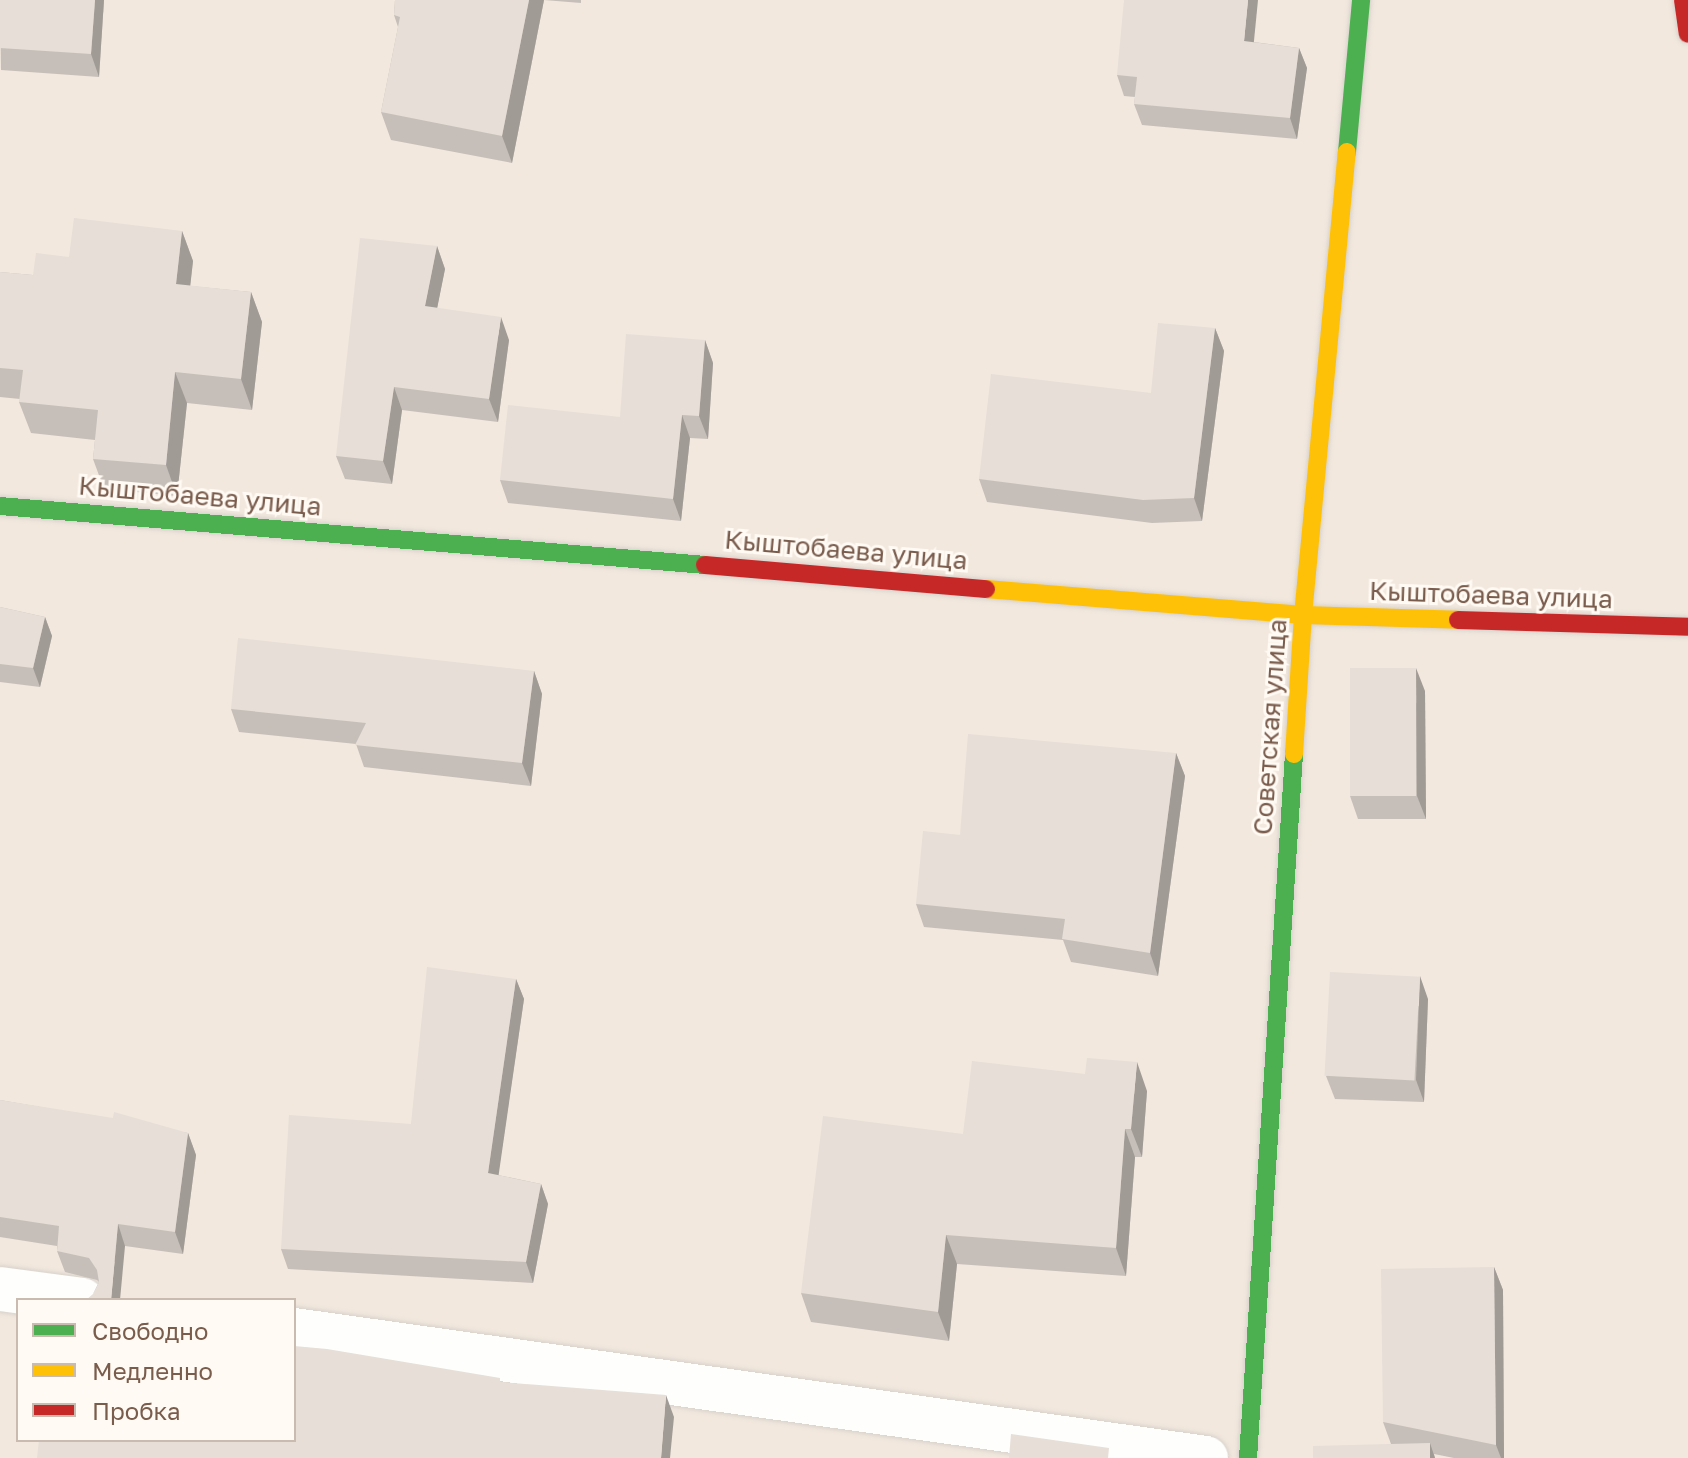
<!DOCTYPE html>
<html>
<head>
<meta charset="utf-8">
<style>
	body { margin:0 }
	#map { position:relative; width:1688px; height:1458px; overflow:hidden; background:#f9f5f0; font-family:"Golos Text",sans-serif }
	div>[style] { position:absolute }
	.residential>* { inset:0; background:#f2e8de }
	.roads { filter:drop-shadow(0 0 2px #d7d1cb) drop-shadow(0 0 2px #d7d1cb) }
	.street>* { height:44px; margin:-22px; padding:0 22px; transform-origin:22px; border-radius:22px; background:#fefefd }
	.fast>* { height:18px; margin:-9px; padding:0 9px; transform-origin:9px; border-radius:9px; background:#4caf50 }
	.slow>* { height:18px; margin:-9px; padding:0 9px; transform-origin:9px; border-radius:9px; background:#ffc107 }
	.jam>* { height:18px; margin:-9px; padding:0 9px; transform-origin:9px; border-radius:9px; background:#c62828 }
	.wall>* { inset:0; background:#c6bfb9 }
	.shaded-wall>* { inset:0; background:#a19b96 }
	.building>* { inset:0; background:#e6ded7; transform-origin:0 0 }
	span { translate:-50% -50%; white-space:nowrap; text-align:center; line-height:1.15; -webkit-text-stroke:6px #fffaf3; paint-order:stroke }
	.street-label { font-size:26px; color:#7a5c4d }
	.legend { position:absolute; left:16px; top:1298px; width:280px; height:144px; box-sizing:border-box; background:#fffaf3; border:2px solid #cabbb1; margin:0; padding:10px 14px; list-style:none; font-size:24px; color:#7a5c4d }
	.legend li { display:flex; align-items:center; gap:16px; height:40px }
	.legend b { width:40px; border:2px solid #cabbb1 }
</style>
</head>
<body>
<div id="map">
	<div class="residential">
		<div style="clip-path:polygon(evenodd,0 0,1688px 0,1688px 1458px,0 1458px,0 0,18px 1300px,294px 1300px,294px 1440px,18px 1440px,18px 1300px)"></div>
	</div>
	<div class="roads">
		<div class="street">
			<div style="left:0;top:1289px;width:83px;rotate:7.6deg"></div>
			<div style="left:294px;top:1330px;width:921px;rotate:7.99deg"></div>
		</div>
		<div class="fast">
			<div style="left:1347px;top:152px;width:153px;rotate:-84.7deg"></div>
			<div style="left:0;top:506px;width:707px;rotate:4.78deg"></div>
			<div style="left:1248px;top:1458px;width:706px;rotate:-86.26deg"></div>
		</div>
		<div class="slow">
			<div style="left:986px;top:589px;width:318px;rotate:4.7deg"></div>
			<div style="left:1303px;top:615px;width:155px;rotate:1.8deg"></div>
			<div style="left:1294px;top:754px;width:139px;rotate:-86.3deg"></div>
			<div style="left:1303px;top:615px;width:465px;rotate:-84.6deg"></div>
		</div>
		<div class="jam">
			<div style="left:1683px;top:0;width:34px;rotate:82deg"></div>
			<div style="left:705px;top:565px;width:282px;rotate:4.9deg"></div>
			<div style="left:1458px;top:620px;width:230px;rotate:1.7deg"></div>
		</div>
	</div>
	<div class="wall">
		<div style="clip-path:polygon(0 0,104px 0,99px 77px,1px 70px)"></div>
		<div style="clip-path:polygon(395px 0,581px 0,581px 3px,544px 0,512px 163px,391px 140px,381px 112px,398px 27px,394px 15px)"></div>
		<div style="clip-path:polygon(1254px 42px,1299px 48px,1307px 68px,1297px 139px,1142px 125px,1134px 104px,1135px 97px,1124px 96px,1117px 75px)"></div>
		<div style="clip-path:polygon(182px 231px,193px 261px,190px 286px,251px 292px,262px 322px,252px 410px,187px 403px,177px 496px,104px 489px,93px 459px,95px 440px,31px 433px,19px 402px,20px 399px,0 397px,0 272px,33px 275px,69px 257px)"></div>
		<div style="clip-path:polygon(437px 246px,445px 269px,437px 308px,509px 340px,498px 422px,402px 410px,392px 484px,345px 479px,336px 456px)"></div>
		<div style="clip-path:polygon(1215px 328px,1224px 351px,1202px 521px,1152px 523px,987px 502px,979px 479px,1151px 393px)"></div>
		<div style="clip-path:polygon(705px 340px,713px 363px,708px 439px,690px 438px,681px 521px,508px 503px,500px 480px,620px 417px)"></div>
		<div style="clip-path:polygon(0 607px,45px 617px,52px 636px,40px 687px,0 682px)"></div>
		<div style="clip-path:polygon(534px 671px,542px 694px,531px 786px,364px 767px,356px 744px,239px 732px,231px 709px)"></div>
		<div style="clip-path:polygon(1425px 691px,1426px 819px,1358px 819px,1350px 796px)"></div>
		<div style="clip-path:polygon(1176px 753px,1185px 776px,1158px 976px,1071px 962px,1063px 940px,924px 927px,916px 904px,960px 835px)"></div>
		<div style="clip-path:polygon(516px 979px,524px 999px,498px 1175px,541px 1184px,548px 1204px,533px 1283px,288px 1269px,281px 1249px,411px 1124px)"></div>
		<div style="clip-path:polygon(1428px 999px,1424px 1102px,1335px 1099px,1326px 1076px)"></div>
		<div style="clip-path:polygon(1147px 1091px,1142px 1157px,1135px 1157px,1126px 1276px,957px 1264px,949px 1341px,811px 1322px,801px 1293px,963px 1134px)"></div>
		<div style="clip-path:polygon(0 1100px,188px 1133px,196px 1155px,183px 1254px,125px 1246px,93px 1294px,99px 1282px,97px 1280px,65px 1272px,57px 1251px,57px 1246px,0 1237px)"></div>
		<div style="clip-path:polygon(1494px 1267px,1503px 1290px,1504px 1458px,1454px 1458px,1434px 1454px,1435px 1458px,1313px 1458px,1391px 1444px,1383px 1422px)"></div>
	</div>
	<div class="shaded-wall">
		<div style="clip-path:polygon(95px 0,104px 0,99px 77px,91px 54px)"></div>
		<div style="clip-path:polygon(529px 0,544px 0,512px 163px,502px 136px)"></div>
		<div style="clip-path:polygon(1248px 0,1258px 0,1252px 61px,1244px 41px)"></div>
		<div style="clip-path:polygon(1299px 48px,1307px 68px,1297px 139px,1290px 118px)"></div>
		<div style="clip-path:polygon(182px 231px,193px 261px,187px 315px,176px 284px)"></div>
		<div style="clip-path:polygon(437px 246px,445px 269px,433px 329px,425px 306px)"></div>
		<div style="clip-path:polygon(251px 292px,262px 322px,252px 410px,241px 379px)"></div>
		<div style="clip-path:polygon(501px 317px,509px 340px,498px 422px,489px 399px)"></div>
		<div style="clip-path:polygon(1215px 328px,1224px 351px,1202px 521px,1194px 498px)"></div>
		<div style="clip-path:polygon(705px 340px,713px 363px,708px 439px,699px 416px)"></div>
		<div style="clip-path:polygon(175px 372px,187px 403px,177px 496px,166px 465px)"></div>
		<div style="clip-path:polygon(394px 387px,402px 410px,392px 484px,383px 461px)"></div>
		<div style="clip-path:polygon(682px 415px,690px 438px,681px 521px,673px 499px)"></div>
		<div style="clip-path:polygon(45px 617px,52px 636px,40px 687px,33px 668px)"></div>
		<div style="clip-path:polygon(1416px 668px,1425px 691px,1426px 819px,1417px 796px)"></div>
		<div style="clip-path:polygon(534px 671px,542px 694px,531px 786px,522px 763px)"></div>
		<div style="clip-path:polygon(1176px 753px,1185px 776px,1158px 976px,1150px 953px)"></div>
		<div style="clip-path:polygon(1420px 976px,1428px 999px,1424px 1102px,1416px 1080px)"></div>
		<div style="clip-path:polygon(516px 979px,524px 999px,496px 1193px,488px 1173px)"></div>
		<div style="clip-path:polygon(1137px 1062px,1147px 1091px,1142px 1157px,1131px 1129px)"></div>
		<div style="clip-path:polygon(1125px 1129px,1135px 1157px,1126px 1276px,1116px 1248px)"></div>
		<div style="clip-path:polygon(188px 1133px,196px 1155px,183px 1254px,175px 1232px)"></div>
		<div style="clip-path:polygon(541px 1184px,548px 1204px,533px 1283px,526px 1262px)"></div>
		<div style="clip-path:polygon(118px 1224px,125px 1246px,120px 1300px,111px 1300px)"></div>
		<div style="clip-path:polygon(946px 1235px,957px 1264px,949px 1341px,938px 1312px)"></div>
		<div style="clip-path:polygon(1494px 1267px,1503px 1290px,1504px 1458px,1501px 1458px,1496px 1445px)"></div>
		<div style="clip-path:polygon(666px 1395px,674px 1417px,670px 1458px,661px 1458px)"></div>
		<div style="clip-path:polygon(1430px 1443px,1435px 1458px,1430px 1458px)"></div>
	</div>
	<div class="building">
		<div style="clip-path:polygon(0 0,95px 0,91px 54px,0 48px)"></div>
		<div style="clip-path:polygon(395px 0,529px 0,502px 136px,381px 112px,400px 17px,394px 15px)"></div>
		<div style="clip-path:polygon(1124px 0,1248px 0,1244px 41px,1299px 48px,1290px 118px,1134px 104px,1137px 77px,1117px 75px)"></div>
		<div style="clip-path:polygon(74px 218px,182px 231px,176px 284px,251px 292px,241px 379px,175px 372px,166px 465px,93px 459px,98px 410px,19px 402px,23px 370px,0 368px,0 272px,33px 275px,36px 253px,69px 257px)"></div>
		<div style="clip-path:polygon(360px 238px,437px 246px,425px 306px,501px 317px,489px 399px,394px 387px,383px 461px,336px 456px)"></div>
		<div style="clip-path:polygon(1158px 323px,1215px 328px,1194px 498px,1143px 500px,979px 479px,991px 374px,1151px 393px)"></div>
		<div style="clip-path:polygon(626px 334px,705px 340px,699px 416px,682px 415px,673px 499px,500px 480px,508px 405px,620px 417px)"></div>
		<div style="clip-path:polygon(0 607px,45px 617px,33px 668px,0 664px)"></div>
		<div style="clip-path:polygon(238px 638px,534px 671px,522px 763px,355px 745px,366px 723px,231px 709px)"></div>
		<div style="left:1416px;top:668px;width:128px;height:66px;rotate:90deg"></div>
		<div style="clip-path:polygon(968px 734px,1176px 753px,1150px 953px,1062px 939px,1065px 919px,916px 904px,923px 831px,960px 835px)"></div>
		<div style="clip-path:polygon(427px 967px,516px 979px,488px 1173px,541px 1184px,526px 1262px,281px 1249px,289px 1115px,411px 1124px)"></div>
		<div style="left:1330px;top:972px;width:90px;height:104px;rotate:3deg"></div>
		<div style="clip-path:polygon(1087px 1058px,1137px 1062px,1131px 1129px,1125px 1129px,1116px 1248px,946px 1235px,938px 1312px,801px 1293px,823px 1116px,963px 1134px,972px 1061px,1085px 1074px)"></div>
		<div style="clip-path:polygon(0 1100px,113px 1118px,114px 1112px,188px 1133px,175px 1232px,118px 1224px,111px 1300px,86px 1300px,93px 1294px,99px 1282px,97px 1270px,89px 1258px,57px 1251px,59px 1226px,0 1217px)"></div>
		<div style="clip-path:polygon(1494px 1267px,1496px 1445px,1383px 1422px,1381px 1269px)"></div>
		<div style="clip-path:polygon(294px 1346px,327px 1349px,500px 1378px,500px 1382px,666px 1395px,661px 1458px,37px 1458px,39px 1440px,294px 1440px)"></div>
		<div style="clip-path:polygon(1011px 1434px,1109px 1448px,1108px 1458px,1009px 1458px)"></div>
		<div style="clip-path:polygon(1430px 1443px,1430px 1458px,1313px 1458px,1313px 1446px)"></div>
	</div>
	<div class="street-label">
		<span style="left:200px;top:496px;rotate:5deg">Кыштобаева улица</span>
		<span style="left:846px;top:550px;rotate:5deg">Кыштобаева улица</span>
		<span style="left:1491px;top:595px;rotate:2deg">Кыштобаева улица</span>
		<span style="left:1270px;top:727px;rotate:-86deg">Советская улица</span>
	</div>
	<ul class="legend">
	<li><b style="height:10px;background:#4caf50"></b>Свободно</li>
	<li><b style="height:10px;background:#ffc107"></b>Медленно</li>
	<li><b style="height:10px;background:#c62828"></b>Пробка</li>
	</ul>
</div>
</body>
</html>
